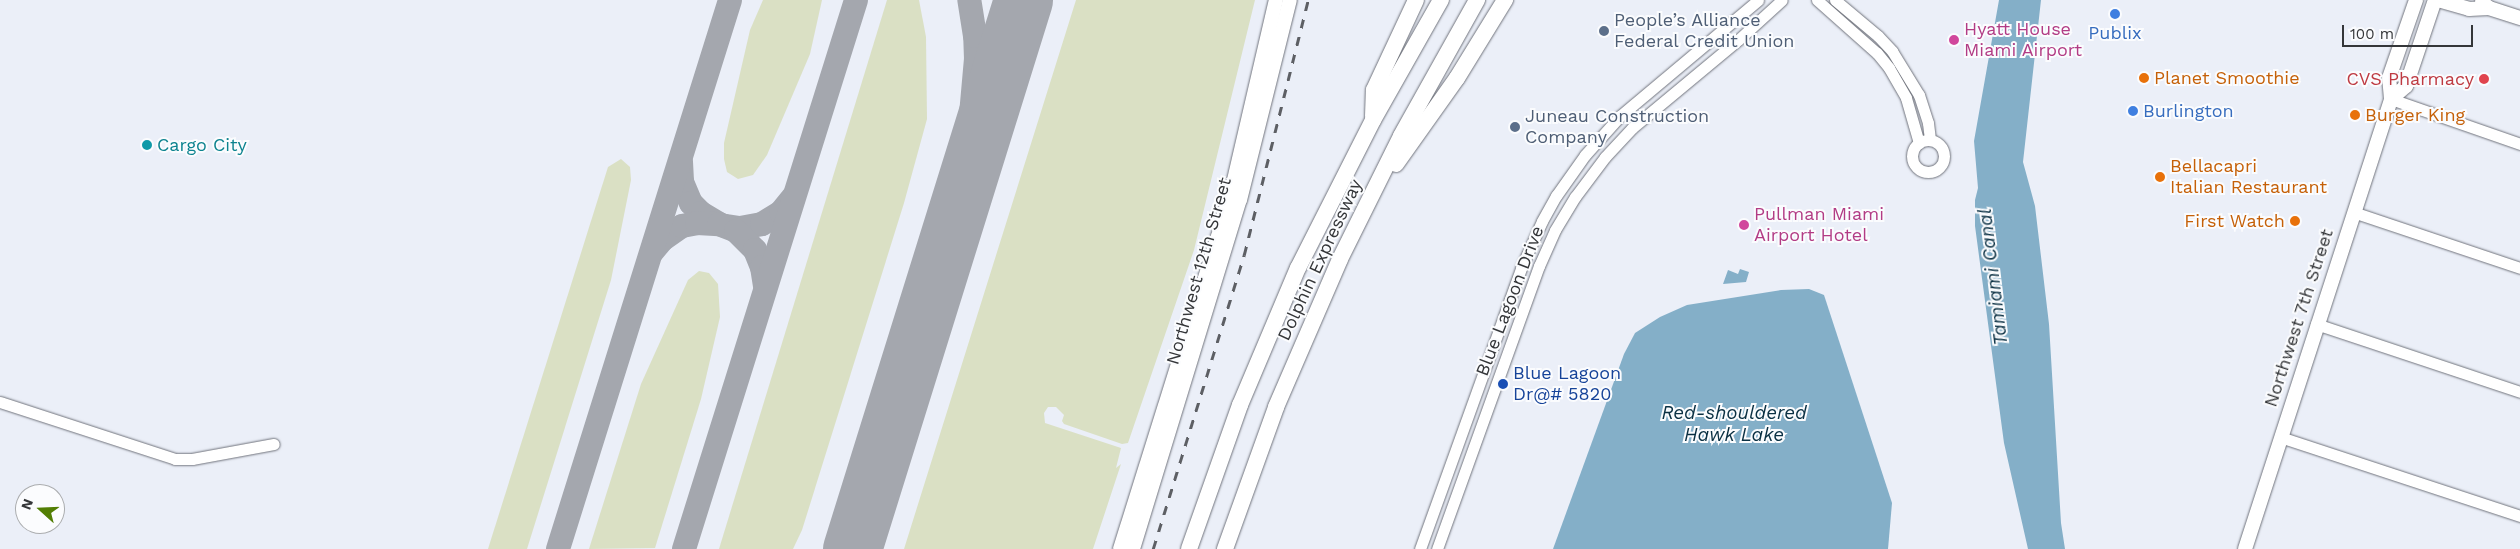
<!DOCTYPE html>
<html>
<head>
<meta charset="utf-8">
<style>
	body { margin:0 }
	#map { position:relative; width:2520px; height:549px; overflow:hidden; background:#ebeff8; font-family:"Work Sans",sans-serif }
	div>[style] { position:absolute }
	.green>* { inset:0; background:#dae0c4 }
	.water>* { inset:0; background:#84afc8 }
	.taxiway>* { height:24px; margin:-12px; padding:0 12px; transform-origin:12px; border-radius:12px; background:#a4a7ae }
	.runway>* { height:59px; margin:-29.5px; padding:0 29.5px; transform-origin:29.5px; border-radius:29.5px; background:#a4a7ae }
	.roads { filter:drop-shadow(0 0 1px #70737c) drop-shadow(0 0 1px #70737c) }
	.minor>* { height:11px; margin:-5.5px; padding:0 5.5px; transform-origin:5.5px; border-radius:5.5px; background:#fff }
	.minor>.ring { margin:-5.5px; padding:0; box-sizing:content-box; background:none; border:11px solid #fff; border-radius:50% }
	.major>* { height:14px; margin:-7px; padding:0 7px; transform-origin:7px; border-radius:7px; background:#fff }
	.highway>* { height:16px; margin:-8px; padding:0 8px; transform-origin:8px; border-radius:8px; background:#fff }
	.rail>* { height:2.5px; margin-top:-1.25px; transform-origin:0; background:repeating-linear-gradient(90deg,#5d5f64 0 9px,transparent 0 18px) }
	.dots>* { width:14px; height:14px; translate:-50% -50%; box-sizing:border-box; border:2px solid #fbfcfe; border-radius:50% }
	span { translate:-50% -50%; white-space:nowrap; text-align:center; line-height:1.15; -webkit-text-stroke:4px #fbfcfe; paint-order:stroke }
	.service-label { font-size:18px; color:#4e5e75 }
	.left { translate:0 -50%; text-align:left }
	.hotel-label { font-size:18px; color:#b23c85 }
	.shop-label { font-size:18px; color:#366cbe }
	.food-label { font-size:18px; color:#c56008 }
	.right { translate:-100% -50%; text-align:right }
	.health-label { font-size:18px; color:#be3a42 }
	.culture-label { font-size:18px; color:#0d838f }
	.street-label { font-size:18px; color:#343639 }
	.transit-label { font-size:18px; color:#164399 }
	.water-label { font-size:19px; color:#0a3043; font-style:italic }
	.north { position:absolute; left:15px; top:484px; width:50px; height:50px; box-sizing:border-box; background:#fbfcfe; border:1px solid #abadaf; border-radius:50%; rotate:290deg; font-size:14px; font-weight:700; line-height:20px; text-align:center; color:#343639 }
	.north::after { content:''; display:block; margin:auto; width:18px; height:22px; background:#527e04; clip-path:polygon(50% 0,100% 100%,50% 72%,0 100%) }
	.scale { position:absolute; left:2342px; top:25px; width:131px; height:22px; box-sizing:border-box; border:2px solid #343639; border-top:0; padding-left:6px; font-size:15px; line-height:18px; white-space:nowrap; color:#343639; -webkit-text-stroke:4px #fbfcfe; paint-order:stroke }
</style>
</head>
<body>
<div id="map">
	<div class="green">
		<div style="clip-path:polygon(763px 0,822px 0,810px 54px,767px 155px,753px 175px,738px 179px,727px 172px,724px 159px,724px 143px,750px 30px)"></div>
		<div style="clip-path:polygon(887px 0,919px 0,926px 37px,927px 119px,904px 203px,802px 530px,793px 549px,719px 549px)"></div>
		<div style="clip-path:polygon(1076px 0,1255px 0,1194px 250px,1128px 443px,1122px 444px,1064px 424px,1062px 421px,1064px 415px,1056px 407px,1048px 407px,1044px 413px,1045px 423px,1121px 448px,1116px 468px,1121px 464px,1093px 549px,904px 549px)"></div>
		<div style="clip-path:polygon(621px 159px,630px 167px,631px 180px,611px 280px,527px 549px,488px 549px,608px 167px)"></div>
		<div style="clip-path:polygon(699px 271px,709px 273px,718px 284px,720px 317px,701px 399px,655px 548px,589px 549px,641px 384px,688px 280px)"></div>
	</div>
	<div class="water">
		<div style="clip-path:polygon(1999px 0,2041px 0,2023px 162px,2035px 206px,2049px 324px,2061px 523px,2065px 549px,2028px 549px,2004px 443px,1975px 226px,1975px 200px,1978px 188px,1974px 141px)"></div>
		<div style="clip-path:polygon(1740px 269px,1749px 272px,1746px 282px,1723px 284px,1728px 270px,1738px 274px)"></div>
		<div style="clip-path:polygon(1809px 289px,1824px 295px,1892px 503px,1888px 549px,1553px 549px,1624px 354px,1635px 333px,1660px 317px,1687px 305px,1781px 290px)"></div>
	</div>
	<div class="taxiway">
		<div style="left:681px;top:162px;width:20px;rotate:87deg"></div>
		<div style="left:682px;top:182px;width:23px;rotate:67deg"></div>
		<div style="left:691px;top:203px;width:14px;rotate:45deg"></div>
		<div style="left:701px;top:213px;width:21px;rotate:31deg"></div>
		<div style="left:725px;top:226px;width:15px;rotate:8deg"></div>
		<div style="left:740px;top:228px;width:22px;rotate:-10deg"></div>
		<div style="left:762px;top:224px;width:22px;rotate:-32deg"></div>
		<div style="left:781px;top:212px;width:19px;rotate:-51deg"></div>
		<div style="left:652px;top:252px;width:16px;rotate:-50deg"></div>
		<div style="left:662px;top:240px;width:24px;rotate:-35deg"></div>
		<div style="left:682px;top:226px;width:15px;rotate:-11deg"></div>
		<div style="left:697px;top:223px;width:22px;rotate:3deg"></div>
		<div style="left:719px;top:224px;width:18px;rotate:22deg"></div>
		<div style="left:736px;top:231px;width:27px;rotate:45deg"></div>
		<div style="left:755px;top:250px;width:18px;rotate:68deg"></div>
		<div style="left:762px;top:267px;width:19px;rotate:81deg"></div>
		<div style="left:925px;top:314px;width:182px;rotate:-76deg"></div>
		<div style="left:969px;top:137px;width:78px;rotate:-84.9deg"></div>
		<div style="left:976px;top:59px;width:23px;rotate:-92deg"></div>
		<div style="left:975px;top:36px;width:36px;rotate:-99deg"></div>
		<div style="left:558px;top:549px;width:575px;rotate:-72.6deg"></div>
		<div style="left:684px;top:549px;width:575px;rotate:-72.6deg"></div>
		<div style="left:843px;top:549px;width:139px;rotate:-69deg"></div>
	</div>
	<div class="runway">
		<div style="left:852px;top:549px;width:575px;rotate:-72.7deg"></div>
	</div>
	<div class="roads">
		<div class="minor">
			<div style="left:1817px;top:0;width:80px;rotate:41.5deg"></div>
			<div style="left:1877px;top:53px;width:19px;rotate:51deg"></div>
			<div style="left:1889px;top:68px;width:34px;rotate:60deg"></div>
			<div style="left:1906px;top:98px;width:47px;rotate:73.9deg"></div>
			<div style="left:1835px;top:0;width:56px;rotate:39.9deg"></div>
			<div style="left:1878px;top:36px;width:21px;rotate:47deg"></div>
			<div style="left:1892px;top:51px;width:52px;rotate:58.5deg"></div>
			<div style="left:1919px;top:95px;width:29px;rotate:72deg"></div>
			<div style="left:1928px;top:123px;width:17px;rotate:83deg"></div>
			<div style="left:2391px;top:99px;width:137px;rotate:19.2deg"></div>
			<div class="ring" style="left:1912px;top:140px;width:21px;height:21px"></div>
			<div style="left:2353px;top:212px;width:176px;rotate:18.5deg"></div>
			<div style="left:2316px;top:324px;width:215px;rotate:18.4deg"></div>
			<div style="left:0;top:402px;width:184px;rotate:18deg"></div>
			<div style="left:175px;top:459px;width:17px"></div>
			<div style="left:192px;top:459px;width:83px;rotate:-10.4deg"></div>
			<div style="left:2280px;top:437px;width:253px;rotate:18.2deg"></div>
			<div style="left:1420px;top:549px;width:299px;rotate:-70.2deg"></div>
			<div style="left:1521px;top:268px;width:51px;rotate:-65.9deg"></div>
			<div style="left:1542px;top:221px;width:29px;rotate:-61deg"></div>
			<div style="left:1556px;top:196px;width:50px;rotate:-54.7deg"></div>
			<div style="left:1585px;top:155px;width:52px;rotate:-48.1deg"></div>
			<div style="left:1620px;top:116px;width:180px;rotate:-40deg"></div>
			<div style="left:1437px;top:549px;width:301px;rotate:-70.2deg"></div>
			<div style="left:1539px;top:266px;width:39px;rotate:-66deg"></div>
			<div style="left:1555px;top:230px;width:39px;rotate:-59deg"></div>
			<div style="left:1575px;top:197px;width:50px;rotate:-53.1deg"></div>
			<div style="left:1605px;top:157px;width:40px;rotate:-47deg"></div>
			<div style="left:1632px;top:128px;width:138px;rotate:-39.7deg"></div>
			<div style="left:1738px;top:40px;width:59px;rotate:-42.3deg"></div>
		</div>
		<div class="major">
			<div style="left:2438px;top:0;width:32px;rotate:16deg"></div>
			<div style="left:2469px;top:9px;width:20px;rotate:-3deg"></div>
			<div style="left:2482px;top:2px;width:9px;rotate:41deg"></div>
			<div style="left:2489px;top:8px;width:33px;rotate:18deg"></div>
			<div style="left:2391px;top:99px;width:20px;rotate:-41deg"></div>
			<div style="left:2406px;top:86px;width:91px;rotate:-71.4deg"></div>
			<div style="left:1120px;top:549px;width:327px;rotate:-72.6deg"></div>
			<div style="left:1218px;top:237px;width:59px;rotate:-74.3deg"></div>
			<div style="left:1234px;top:180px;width:185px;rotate:-76.9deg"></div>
			<div style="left:1133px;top:549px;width:365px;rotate:-73deg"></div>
			<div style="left:1240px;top:200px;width:206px;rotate:-76deg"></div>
			<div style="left:2245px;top:549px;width:473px;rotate:-72deg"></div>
			<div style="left:2391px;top:99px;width:21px;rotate:-95deg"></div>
			<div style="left:2389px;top:78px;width:83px;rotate:-70.9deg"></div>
		</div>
		<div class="highway">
			<div style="left:1373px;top:116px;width:26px;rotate:-88deg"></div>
			<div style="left:1374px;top:90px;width:99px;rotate:-65deg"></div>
			<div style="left:1396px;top:164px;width:105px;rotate:-54.7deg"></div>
			<div style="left:1457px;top:78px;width:92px;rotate:-58.4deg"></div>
			<div style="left:1189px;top:549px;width:153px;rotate:-70.5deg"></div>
			<div style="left:1240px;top:405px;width:149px;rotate:-67.1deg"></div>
			<div style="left:1298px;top:268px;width:166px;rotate:-63.1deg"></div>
			<div style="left:1373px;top:120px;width:138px;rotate:-60.5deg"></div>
			<div style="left:1225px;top:549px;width:151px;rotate:-70.2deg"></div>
			<div style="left:1276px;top:407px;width:161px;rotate:-66.6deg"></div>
			<div style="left:1340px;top:259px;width:137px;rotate:-63.6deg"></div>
			<div style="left:1401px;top:136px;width:156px;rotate:-60.8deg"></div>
		</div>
	</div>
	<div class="rail">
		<div style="left:1153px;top:549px;width:308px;rotate:-72.8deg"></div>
		<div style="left:1244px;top:255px;width:263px;rotate:-75.9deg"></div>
	</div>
	<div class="dots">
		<div style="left:2115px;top:14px;background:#3f7fe0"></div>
		<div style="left:1604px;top:31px;background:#5c6f8a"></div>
		<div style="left:1954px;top:40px;background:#d1479c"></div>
		<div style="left:2144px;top:78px;background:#e8710a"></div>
		<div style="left:2484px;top:79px;background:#e0444e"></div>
		<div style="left:2133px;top:111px;background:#3f7fe0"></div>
		<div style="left:2355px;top:115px;background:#e8710a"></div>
		<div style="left:1515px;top:127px;background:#5c6f8a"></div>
		<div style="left:147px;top:145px;background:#0f9aa8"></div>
		<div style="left:2160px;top:177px;background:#e8710a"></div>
		<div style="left:2295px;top:221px;background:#e8710a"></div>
		<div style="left:1744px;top:225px;background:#d1479c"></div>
		<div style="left:1503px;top:384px;background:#1a4fb4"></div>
	</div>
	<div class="service-label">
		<span class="left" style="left:1614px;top:31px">People’s Alliance<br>Federal Credit Union</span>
		<span class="left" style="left:1525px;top:127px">Juneau Construction<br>Company</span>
	</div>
	<div class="hotel-label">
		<span class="left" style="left:1964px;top:40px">Hyatt House<br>Miami Airport</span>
		<span class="left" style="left:1754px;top:225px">Pullman Miami<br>Airport Hotel</span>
	</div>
	<div class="shop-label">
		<span style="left:2115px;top:33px">Publix</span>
		<span class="left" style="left:2143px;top:111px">Burlington</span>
	</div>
	<div class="food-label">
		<span class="left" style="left:2154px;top:78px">Planet Smoothie</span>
		<span class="left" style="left:2365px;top:115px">Burger King</span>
		<span class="left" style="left:2170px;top:177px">Bellacapri<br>Italian Restaurant</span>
		<span class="right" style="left:2285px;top:221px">First Watch</span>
	</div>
	<div class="health-label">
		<span class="right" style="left:2474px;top:79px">CVS Pharmacy</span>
	</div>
	<div class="culture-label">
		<span class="left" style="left:157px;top:145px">Cargo City</span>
	</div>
	<div class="street-label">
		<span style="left:1320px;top:260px;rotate:-65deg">Dolphin Expressway</span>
		<span style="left:1199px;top:271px;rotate:-74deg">Northwest 12th Street</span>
		<span style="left:1510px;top:301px;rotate:-69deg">Blue Lagoon Drive</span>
		<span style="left:2299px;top:318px;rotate:-72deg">Northwest 7th Street</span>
	</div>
	<div class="transit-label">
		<span class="left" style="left:1513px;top:384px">Blue Lagoon<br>Dr@# 5820</span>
	</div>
	<div class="water-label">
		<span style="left:1993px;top:277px;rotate:-97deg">Tamiami Canal</span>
		<span style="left:1734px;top:424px">Red-shouldered<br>Hawk Lake</span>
	</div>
	<div class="north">N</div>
	<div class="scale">100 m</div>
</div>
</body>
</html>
